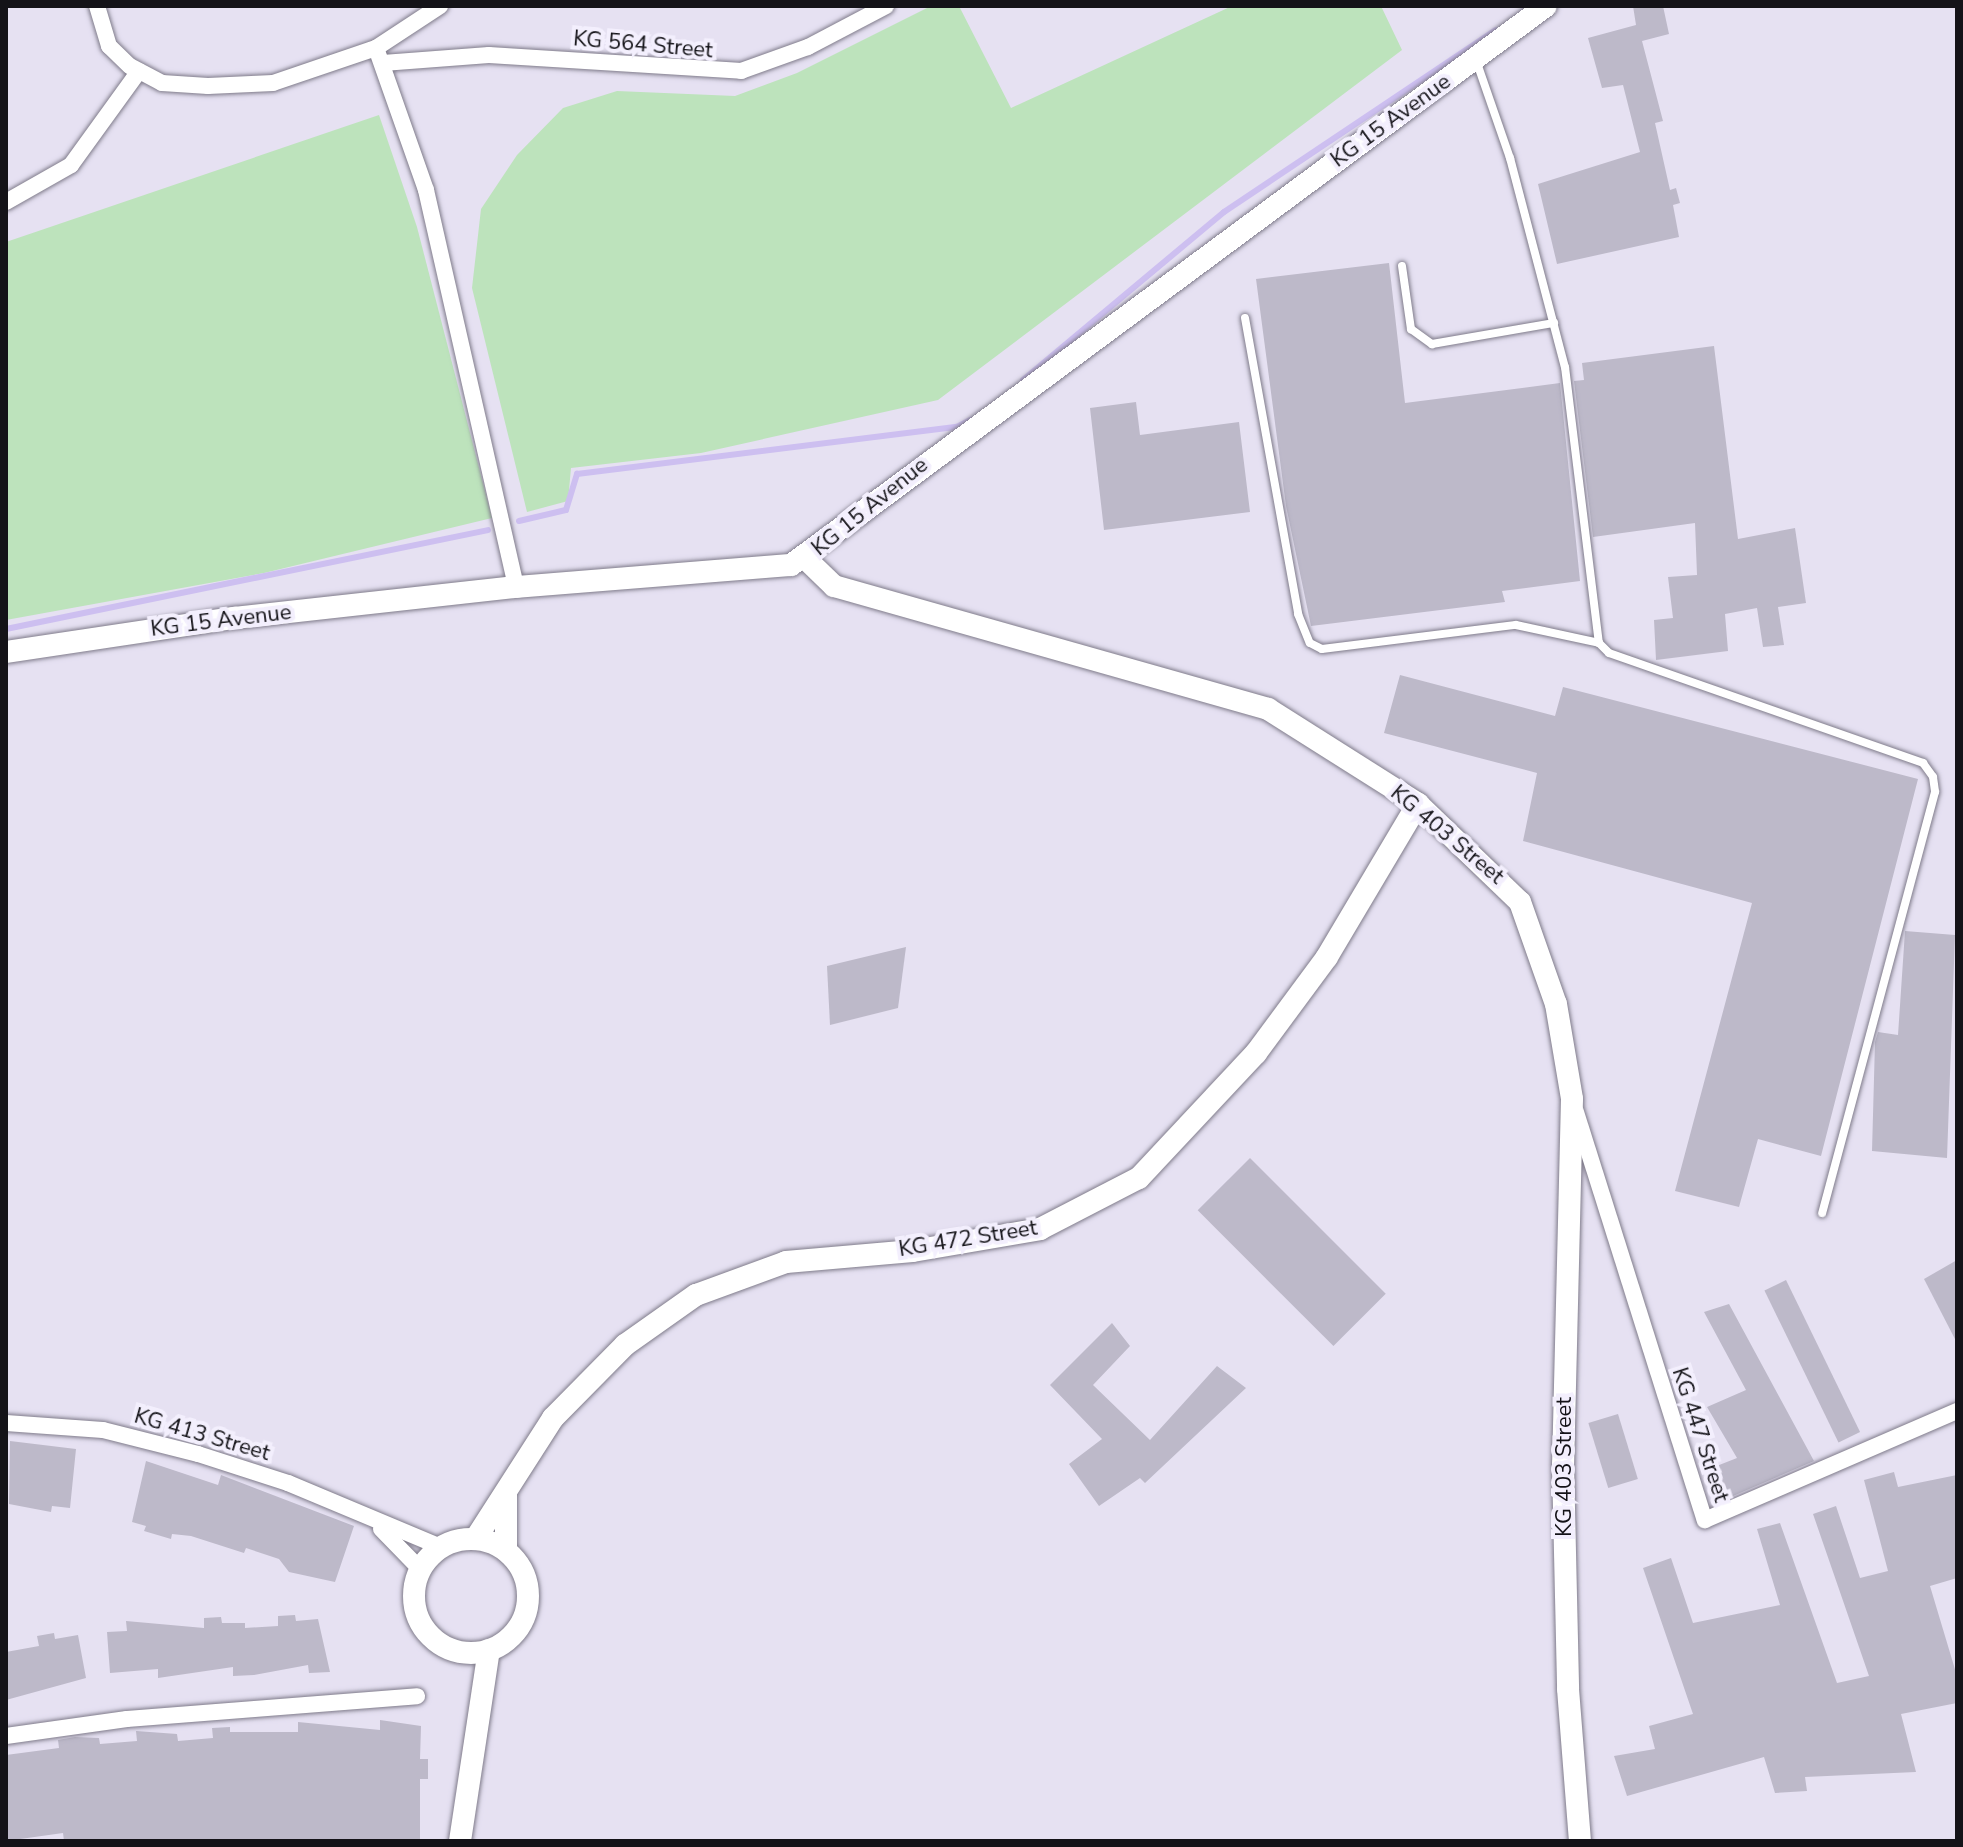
<!DOCTYPE html>
<html>
<head>
<meta charset="utf-8">
<style>
	body { margin:0 }
	#map { position:relative; width:1963px; height:1847px; overflow:hidden; background:#e6e1f2; font-family:"Nunito Sans",sans-serif }
	div>[style] { position:absolute }
	.green>* { inset:0; background:#bde3bc }
	.stream>* { height:6px; margin:-3px; padding:0 3px; transform-origin:3px; border-radius:3px; background:#cdbff0 }
	.building>* { inset:0; background:#bdb9c9; transform-origin:0 0 }
	.roads { filter:drop-shadow(0 0 2px #7f7b8a) drop-shadow(0 0 2px #7f7b8a) }
	.lane>* { height:8px; margin:-4px; padding:0 4px; transform-origin:4px; border-radius:4px; background:#fff }
	.street>* { height:16px; margin:-8px; padding:0 8px; transform-origin:8px; border-radius:8px; background:#fff }
	.secondary>* { height:22px; margin:-11px; padding:0 11px; transform-origin:11px; border-radius:11px; background:#fff }
	.secondary>.ring { margin:-11px; padding:0; box-sizing:content-box; background:none; border:22px solid #fff; border-radius:50% }
	span { translate:-50% -50%; white-space:nowrap; text-align:center; line-height:1.15; -webkit-text-stroke:8px #f3effd; paint-order:stroke }
	.street-label { font-size:22px; color:#141318 }
	.frame { position:absolute; inset:0; border:8px solid #141318; pointer-events:none }
</style>
</head>
<body>
<div id="map">
	<div class="green">
		<div style="clip-path:polygon(931px 6px,959px 6px,1011px 108px,1232px 6px,1381px 6px,1402px 50px,938px 400px,701px 453px,571px 468px,568px 501px,527px 512px,472px 288px,481px 209px,517px 155px,563px 108px,617px 91px,735px 96px,797px 73px)"></div>
		<div style="clip-path:polygon(379px 115px,417px 227px,492px 518px,264px 573px,6px 620px,6px 242px)"></div>
	</div>
	<div class="stream">
		<div style="left:1023px;top:380px;width:262px;rotate:-39.9deg"></div>
		<div style="left:1224px;top:212px;width:327px;rotate:-33.8deg"></div>
		<div style="left:519px;top:521px;width:48px;rotate:-13.2deg"></div>
		<div style="left:566px;top:510px;width:38px;rotate:-73deg"></div>
		<div style="left:577px;top:474px;width:383px;rotate:-7.1deg"></div>
		<div style="left:957px;top:427px;width:15px;rotate:-28deg"></div>
		<div style="left:6px;top:629px;width:492px;rotate:-11.6deg"></div>
	</div>
	<div class="building">
		<div style="clip-path:polygon(1633px 6px,1663px 6px,1669px 34px,1642px 41px,1663px 121px,1655px 123px,1670px 190px,1676px 188px,1680px 203px,1673px 205px,1679px 237px,1557px 264px,1538px 184px,1640px 152px,1623px 85px,1602px 88px,1588px 38px,1636px 25px)"></div>
		<div style="clip-path:polygon(1389px 263px,1405px 403px,1560px 383px,1580px 581px,1502px 591px,1505px 602px,1311px 626px,1286px 506px,1256px 279px)"></div>
		<div style="clip-path:polygon(1714px 346px,1738px 539px,1795px 528px,1806px 603px,1778px 607px,1784px 645px,1763px 647px,1757px 608px,1725px 614px,1728px 651px,1656px 660px,1654px 620px,1673px 618px,1668px 577px,1697px 575px,1695px 523px,1593px 537px,1574px 381px,1584px 380px,1582px 363px)"></div>
		<div style="clip-path:polygon(1136px 402px,1140px 435px,1239px 422px,1250px 512px,1104px 530px,1090px 408px)"></div>
		<div style="clip-path:polygon(1400px 675px,1555px 716px,1563px 687px,1918px 779px,1821px 1156px,1758px 1139px,1739px 1207px,1675px 1191px,1752px 903px,1523px 841px,1537px 773px,1384px 733px)"></div>
		<div style="clip-path:polygon(1905px 931px,1955px 935px,1947px 1158px,1872px 1151px,1875px 1042px,1878px 1032px,1898px 1035px)"></div>
		<div style="clip-path:polygon(906px 947px,898px 1008px,830px 1025px,827px 966px)"></div>
		<div style="left:1250px;top:1158px;width:192px;height:74px;rotate:45deg"></div>
		<div style="clip-path:polygon(1957px 1260px,1957px 1343px,1924px 1279px)"></div>
		<div style="left:1786px;top:1280px;width:169px;height:24px;rotate:64deg"></div>
		<div style="clip-path:polygon(1729px 1304px,1814px 1461px,1726px 1499px,1709px 1469px,1737px 1458px,1707px 1407px,1746px 1390px,1704px 1312px)"></div>
		<div style="clip-path:polygon(1112px 1323px,1130px 1346px,1093px 1385px,1150px 1440px,1217px 1366px,1246px 1388px,1145px 1483px,1140px 1478px,1099px 1506px,1069px 1464px,1102px 1439px,1050px 1385px)"></div>
		<div style="left:1618px;top:1414px;width:68px;height:31px;rotate:73deg"></div>
		<div style="clip-path:polygon(10px 1441px,76px 1449px,70px 1508px,52px 1506px,51px 1512px,9px 1504px)"></div>
		<div style="clip-path:polygon(146px 1461px,218px 1485px,221px 1475px,354px 1526px,335px 1582px,289px 1572px,279px 1559px,246px 1548px,244px 1553px,191px 1536px,172px 1534px,171px 1539px,144px 1531px,146px 1526px,132px 1522px)"></div>
		<div style="clip-path:polygon(1894px 1472px,1898px 1487px,1957px 1475px,1957px 1578px,1930px 1586px,1957px 1676px,1957px 1703px,1901px 1714px,1916px 1772px,1805px 1777px,1807px 1791px,1775px 1793px,1764px 1757px,1627px 1796px,1614px 1756px,1655px 1749px,1649px 1726px,1693px 1714px,1643px 1568px,1671px 1558px,1693px 1623px,1780px 1605px,1757px 1529px,1780px 1523px,1837px 1683px,1869px 1676px,1813px 1514px,1836px 1506px,1860px 1578px,1888px 1571px,1864px 1480px)"></div>
		<div style="clip-path:polygon(295px 1615px,296px 1621px,318px 1619px,330px 1672px,309px 1673px,308px 1665px,254px 1675px,233px 1676px,233px 1667px,158px 1678px,158px 1669px,110px 1673px,107px 1632px,127px 1631px,126px 1621px,204px 1628px,204px 1618px,221px 1617px,222px 1623px,245px 1623px,245px 1628px,278px 1626px,278px 1616px)"></div>
		<div style="clip-path:polygon(54px 1633px,55px 1639px,78px 1635px,86px 1678px,6px 1700px,6px 1652px,39px 1646px,37px 1636px)"></div>
		<div style="clip-path:polygon(380px 1720px,421px 1726px,420px 1759px,428px 1759px,428px 1779px,420px 1779px,420px 1840px,64px 1841px,63px 1833px,6px 1841px,6px 1755px,59px 1748px,58px 1740px,75px 1737px,99px 1738px,100px 1744px,137px 1741px,136px 1731px,177px 1734px,178px 1741px,213px 1738px,212px 1728px,230px 1727px,230px 1732px,298px 1732px,298px 1722px,380px 1730px)"></div>
	</div>
	<div class="roads">
		<div class="lane">
			<div style="left:1476px;top:60px;width:104px;rotate:70.9deg"></div>
			<div style="left:1510px;top:158px;width:216px;rotate:75.3deg"></div>
			<div style="left:1565px;top:367px;width:278px;rotate:83deg"></div>
			<div style="left:1599px;top:643px;width:14px;rotate:45deg"></div>
			<div style="left:1609px;top:653px;width:333px;rotate:19.3deg"></div>
			<div style="left:1923px;top:763px;width:17px;rotate:54deg"></div>
			<div style="left:1933px;top:777px;width:15px;rotate:82deg"></div>
			<div style="left:1935px;top:792px;width:436px;rotate:105deg"></div>
			<div style="left:1402px;top:266px;width:64px;rotate:81.9deg"></div>
			<div style="left:1411px;top:329px;width:26px;rotate:36deg"></div>
			<div style="left:1432px;top:344px;width:124px;rotate:-9.8deg"></div>
			<div style="left:1245px;top:318px;width:301px;rotate:79.8deg"></div>
			<div style="left:1298px;top:614px;width:31px;rotate:68deg"></div>
			<div style="left:1310px;top:643px;width:13px;rotate:27deg"></div>
			<div style="left:1322px;top:649px;width:195px;rotate:-7.1deg"></div>
			<div style="left:1516px;top:625px;width:85px;rotate:12.2deg"></div>
		</div>
		<div class="street">
			<div style="left:97px;top:6px;width:42px;rotate:73.3deg"></div>
			<div style="left:109px;top:46px;width:29px;rotate:44deg"></div>
			<div style="left:130px;top:66px;width:36px;rotate:28deg"></div>
			<div style="left:162px;top:83px;width:46px;rotate:3.7deg"></div>
			<div style="left:208px;top:86px;width:65px;rotate:-2.6deg"></div>
			<div style="left:273px;top:83px;width:109px;rotate:-18.8deg"></div>
			<div style="left:376px;top:48px;width:77px;rotate:-33.3deg"></div>
			<div style="left:376px;top:48px;width:151px;rotate:70.6deg"></div>
			<div style="left:426px;top:190px;width:407px;rotate:77.2deg"></div>
			<div style="left:383px;top:63px;width:106px;rotate:-4.3deg"></div>
			<div style="left:489px;top:55px;width:253px;rotate:3.6deg"></div>
			<div style="left:741px;top:71px;width:71px;rotate:-19.7deg"></div>
			<div style="left:808px;top:47px;width:88px;rotate:-27.7deg"></div>
			<div style="left:6px;top:202px;width:75px;rotate:-29.6deg"></div>
			<div style="left:71px;top:165px;width:116px;rotate:-54.1deg"></div>
			<div style="left:1576px;top:1112px;width:428px;rotate:72.5deg"></div>
			<div style="left:1705px;top:1520px;width:275px;rotate:-23.4deg"></div>
			<div style="left:6px;top:1423px;width:97px;rotate:4.1deg"></div>
			<div style="left:103px;top:1430px;width:98px;rotate:14.2deg"></div>
			<div style="left:198px;top:1454px;width:95px;rotate:17.9deg"></div>
			<div style="left:288px;top:1483px;width:166px;rotate:22.7deg"></div>
			<div style="left:381px;top:1529px;width:56px;rotate:45.7deg"></div>
			<div style="left:6px;top:1736px;width:122px;rotate:-8deg"></div>
			<div style="left:127px;top:1719px;width:291px;rotate:-4.5deg"></div>
		</div>
		<div class="secondary">
			<div style="left:806px;top:559px;width:39px;rotate:44deg"></div>
			<div style="left:834px;top:586px;width:451px;rotate:15.8deg"></div>
			<div style="left:1268px;top:709px;width:178px;rotate:32.3deg"></div>
			<div style="left:1418px;top:804px;width:141px;rotate:43.9deg"></div>
			<div style="left:1520px;top:902px;width:108px;rotate:70.6deg"></div>
			<div style="left:1556px;top:1004px;width:96px;rotate:80.4deg"></div>
			<div style="left:1572px;top:1099px;width:365px;rotate:91.4deg"></div>
			<div style="left:1563px;top:1464px;width:225px;rotate:88.7deg"></div>
			<div style="left:1568px;top:1689px;width:152px;rotate:85.5deg"></div>
			<div style="left:6px;top:652px;width:231px;rotate:-8.5deg"></div>
			<div style="left:234px;top:618px;width:284px;rotate:-6.3deg"></div>
			<div style="left:516px;top:587px;width:276px;rotate:-4.6deg"></div>
			<div style="left:791px;top:565px;width:939px;rotate:-36.52deg"></div>
			<div style="left:506px;top:1493px;width:57px;rotate:90deg"></div>
			<div style="left:476px;top:1538px;width:143px;rotate:-57.3deg"></div>
			<div style="left:553px;top:1418px;width:103px;rotate:-45.4deg"></div>
			<div style="left:625px;top:1345px;width:87px;rotate:-35.2deg"></div>
			<div style="left:696px;top:1295px;width:96px;rotate:-20.1deg"></div>
			<div style="left:786px;top:1262px;width:127px;rotate:-5deg"></div>
			<div style="left:913px;top:1251px;width:129px;rotate:-9.8deg"></div>
			<div style="left:1040px;top:1229px;width:111px;rotate:-27.3deg"></div>
			<div style="left:1139px;top:1178px;width:171px;rotate:-46.9deg"></div>
			<div style="left:1256px;top:1053px;width:119px;rotate:-53.5deg"></div>
			<div style="left:1327px;top:957px;width:178px;rotate:-59.3deg"></div>
			<div class="ring" style="left:414px;top:1539px;width:92px;height:92px"></div>
			<div style="left:460px;top:1841px;width:193px;rotate:-81.4deg"></div>
		</div>
	</div>
	<div class="street-label">
		<span style="left:643px;top:45px;rotate:5deg">KG 564 Street</span>
		<span style="left:1391px;top:121px;rotate:-36deg">KG 15 Avenue</span>
		<span style="left:870px;top:507px;rotate:-39deg">KG 15 Avenue</span>
		<span style="left:221px;top:621px;rotate:-7deg">KG 15 Avenue</span>
		<span style="left:1447px;top:835px;rotate:40deg">KG 403 Street</span>
		<span style="left:968px;top:1239px;rotate:-9deg">KG 472 Street</span>
		<span style="left:202px;top:1435px;rotate:16deg">KG 413 Street</span>
		<span style="left:1700px;top:1435px;rotate:72deg">KG 447 Street</span>
		<span style="left:1565px;top:1467px;rotate:-90deg">KG 403 Street</span>
	</div>
	<div class="frame"></div>
</div>
</body>
</html>
